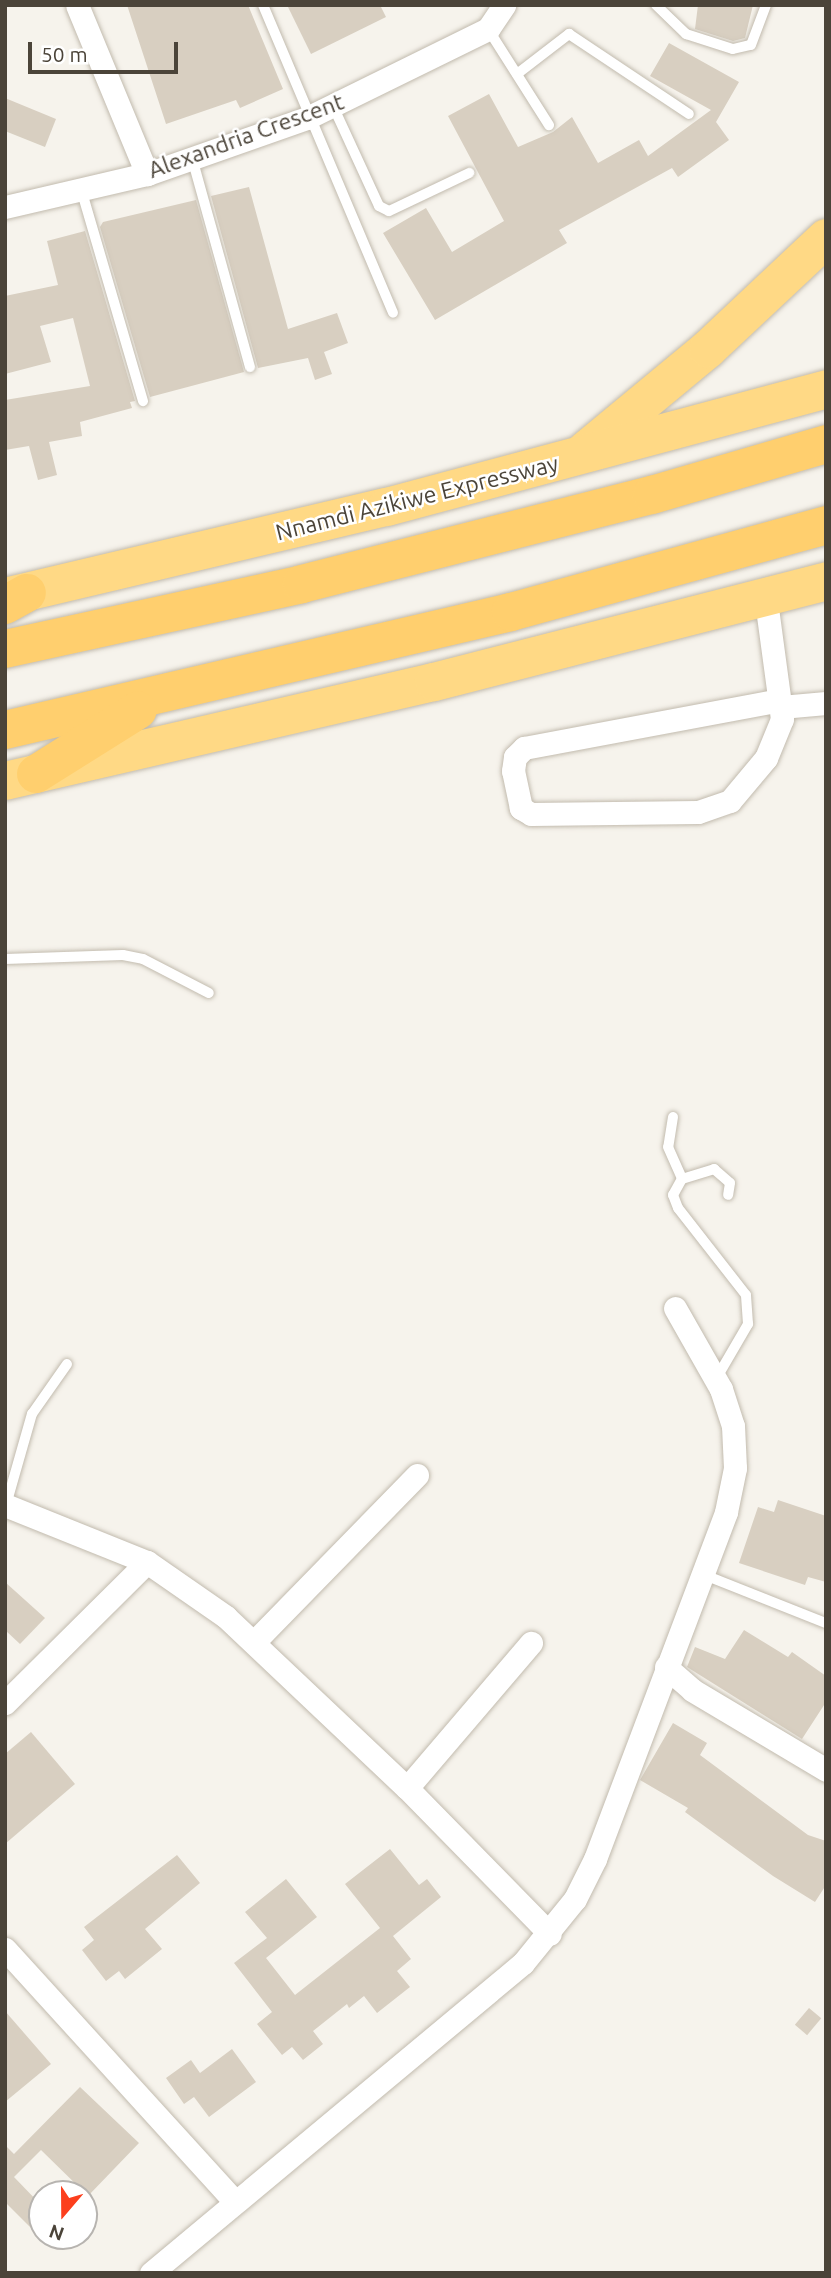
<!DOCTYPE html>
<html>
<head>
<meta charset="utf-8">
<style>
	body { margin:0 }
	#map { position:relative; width:831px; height:2278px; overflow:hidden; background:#f6f3ec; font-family:Ubuntu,sans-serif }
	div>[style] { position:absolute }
	.building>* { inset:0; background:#d8cfc1; transform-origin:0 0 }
	.roads { filter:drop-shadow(0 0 2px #c2bbae) drop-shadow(0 0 2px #c2bbae) }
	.service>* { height:10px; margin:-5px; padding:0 5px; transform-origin:5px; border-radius:5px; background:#fff }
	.minor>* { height:23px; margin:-11.5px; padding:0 11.5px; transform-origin:11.5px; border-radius:11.5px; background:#fff }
	.trunk>* { height:38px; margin:-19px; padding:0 19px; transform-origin:19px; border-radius:19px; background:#ffd985 }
	.motorway>* { height:38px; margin:-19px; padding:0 19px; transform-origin:19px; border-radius:19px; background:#ffcf6e }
	span { translate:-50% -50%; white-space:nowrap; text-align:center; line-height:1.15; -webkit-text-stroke:5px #fff; paint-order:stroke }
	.street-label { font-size:23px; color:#4b4439 }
	.frame { position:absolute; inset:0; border:7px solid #4b4439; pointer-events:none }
	.north { position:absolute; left:28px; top:2180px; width:70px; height:70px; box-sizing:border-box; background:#fff; border:2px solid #b7b4b0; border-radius:50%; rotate:200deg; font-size:19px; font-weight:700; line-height:28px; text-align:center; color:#4b4439 }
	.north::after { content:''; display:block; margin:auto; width:24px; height:32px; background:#fc3f1d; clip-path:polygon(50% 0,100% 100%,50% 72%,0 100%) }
	.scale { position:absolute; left:28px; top:42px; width:150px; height:32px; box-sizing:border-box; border:4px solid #4b4439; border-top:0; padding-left:9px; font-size:21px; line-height:24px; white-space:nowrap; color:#4b4439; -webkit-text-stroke:5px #fff; paint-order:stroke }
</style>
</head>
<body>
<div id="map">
	<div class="building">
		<div style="clip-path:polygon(127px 5px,248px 5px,283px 89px,240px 108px,236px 100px,166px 124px)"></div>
		<div style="clip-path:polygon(287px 5px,380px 5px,386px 17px,311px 54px)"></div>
		<div style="clip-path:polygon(698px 5px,753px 5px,745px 38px,733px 41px,695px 29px)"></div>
		<div style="clip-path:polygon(669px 43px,739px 82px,716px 122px,729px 140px,678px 177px,672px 168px,559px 230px,567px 243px,435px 320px,383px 233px,426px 208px,452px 252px,504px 221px,448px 116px,489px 94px,518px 147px,553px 132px,572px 117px,598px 163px,639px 140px,648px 156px,711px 110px,650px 76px)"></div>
		<div style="clip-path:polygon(5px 98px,56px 119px,45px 147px,5px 131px)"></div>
		<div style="clip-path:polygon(249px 187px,288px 329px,337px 313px,348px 343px,324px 352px,332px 374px,315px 380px,308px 358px,258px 368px,211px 196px)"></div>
		<div style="clip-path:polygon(196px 200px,244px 372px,150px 397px,100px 227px,103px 222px)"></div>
		<div style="clip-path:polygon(85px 231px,135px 401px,130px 402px,132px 408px,80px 422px,82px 436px,49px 442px,57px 475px,38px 480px,29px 446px,5px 450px,5px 400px,90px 386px,73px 318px,40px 326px,51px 362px,5px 374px,5px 296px,58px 285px,47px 241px)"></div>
		<div style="clip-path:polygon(778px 1500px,826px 1516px,826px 1582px,808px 1577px,805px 1585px,739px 1563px,758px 1507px,774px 1512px)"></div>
		<div style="clip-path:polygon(5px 1582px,45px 1618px,20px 1644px,5px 1630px)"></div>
		<div style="clip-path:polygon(744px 1630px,788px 1657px,792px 1652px,826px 1676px,826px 1702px,802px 1739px,687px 1667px,695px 1647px,725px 1659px)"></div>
		<div style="clip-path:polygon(673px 1723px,707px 1743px,700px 1755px,808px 1835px,826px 1841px,826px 1885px,815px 1902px,773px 1876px,685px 1812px,688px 1808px,640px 1780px)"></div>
		<div style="clip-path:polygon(31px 1732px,75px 1784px,5px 1844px,5px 1754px)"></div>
		<div style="clip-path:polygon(390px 1849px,419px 1885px,427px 1879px,441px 1897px,393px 1936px,411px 1959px,397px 1971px,410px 1987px,377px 2013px,364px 1996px,349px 2008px,347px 2004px,313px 2031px,323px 2044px,303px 2060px,292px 2047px,282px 2055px,257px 2024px,272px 2012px,234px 1963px,267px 1938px,245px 1912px,286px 1879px,317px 1917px,266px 1958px,295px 1995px,380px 1928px,345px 1884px)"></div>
		<div style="clip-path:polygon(177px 1855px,200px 1883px,145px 1929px,162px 1949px,125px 1979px,119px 1971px,106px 1981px,82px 1950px,94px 1940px,84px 1927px)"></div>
		<div style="left:809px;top:2008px;width:16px;height:22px;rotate:40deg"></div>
		<div style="clip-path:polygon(5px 2011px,51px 2064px,5px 2102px)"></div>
		<div style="clip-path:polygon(232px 2049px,256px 2082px,209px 2117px,194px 2097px,184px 2104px,166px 2078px,191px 2060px,200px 2073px)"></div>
		<div style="clip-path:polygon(80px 2087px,139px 2143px,88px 2196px,41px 2150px,14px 2177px,42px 2206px,42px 2239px,5px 2202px,5px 2145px,14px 2154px)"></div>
	</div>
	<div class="roads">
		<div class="service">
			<div style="left:263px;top:5px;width:334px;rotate:67.1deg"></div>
			<div style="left:656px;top:5px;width:42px;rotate:44deg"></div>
			<div style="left:686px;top:34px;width:49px;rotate:17.7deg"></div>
			<div style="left:733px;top:49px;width:18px;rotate:-13deg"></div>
			<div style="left:751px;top:45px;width:43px;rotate:-69.4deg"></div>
			<div style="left:488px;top:29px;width:114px;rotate:57.6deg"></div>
			<div style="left:517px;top:74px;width:66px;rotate:-37.6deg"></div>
			<div style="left:569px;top:34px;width:144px;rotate:33.7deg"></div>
			<div style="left:333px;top:106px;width:110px;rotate:65.3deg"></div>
			<div style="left:379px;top:206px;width:11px;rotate:27deg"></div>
			<div style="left:389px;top:211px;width:89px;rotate:-25.4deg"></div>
			<div style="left:192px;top:158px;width:217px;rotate:74.5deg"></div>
			<div style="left:81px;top:189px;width:221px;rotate:73.7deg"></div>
			<div style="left:5px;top:959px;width:118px;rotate:-1.9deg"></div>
			<div style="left:123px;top:955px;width:20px;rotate:11deg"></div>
			<div style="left:143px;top:959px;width:74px;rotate:27.3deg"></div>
			<div style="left:673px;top:1117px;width:30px;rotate:99deg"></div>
			<div style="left:668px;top:1147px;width:35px;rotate:66deg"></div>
			<div style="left:716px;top:1379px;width:64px;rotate:-59.8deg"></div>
			<div style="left:748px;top:1324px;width:29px;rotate:-94deg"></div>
			<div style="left:746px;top:1295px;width:110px;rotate:-128deg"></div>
			<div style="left:678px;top:1208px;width:14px;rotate:-111deg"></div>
			<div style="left:673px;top:1195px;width:18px;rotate:-61deg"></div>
			<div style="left:682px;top:1179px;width:34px;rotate:-17deg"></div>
			<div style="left:714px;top:1169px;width:21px;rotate:41deg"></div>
			<div style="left:730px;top:1183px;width:12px;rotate:99deg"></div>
			<div style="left:6px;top:1505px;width:95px;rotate:-74.1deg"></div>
			<div style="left:32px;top:1414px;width:61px;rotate:-55deg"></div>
			<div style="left:702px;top:1574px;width:133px;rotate:21.6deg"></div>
		</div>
		<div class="minor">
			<div style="left:77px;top:5px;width:183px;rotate:67.5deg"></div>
			<div style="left:5px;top:207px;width:146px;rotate:-13.1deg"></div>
			<div style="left:147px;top:174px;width:170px;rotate:-19.3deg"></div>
			<div style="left:307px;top:118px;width:202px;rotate:-26.2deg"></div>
			<div style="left:488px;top:29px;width:29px;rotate:-56deg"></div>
			<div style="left:767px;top:608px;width:112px;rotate:82.3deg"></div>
			<div style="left:782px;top:719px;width:42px;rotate:112.3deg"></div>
			<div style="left:766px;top:758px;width:56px;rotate:129.9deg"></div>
			<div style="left:730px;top:801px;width:34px;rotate:161deg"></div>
			<div style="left:698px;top:812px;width:167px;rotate:179.3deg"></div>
			<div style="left:531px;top:814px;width:12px;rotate:-149deg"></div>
			<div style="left:521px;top:808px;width:38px;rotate:-102deg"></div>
			<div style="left:513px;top:771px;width:14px;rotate:-82deg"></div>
			<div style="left:515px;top:757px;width:13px;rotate:-45deg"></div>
			<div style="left:524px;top:748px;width:260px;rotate:-10.6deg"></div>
			<div style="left:781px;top:707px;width:45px;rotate:-5.1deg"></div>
			<div style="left:5px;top:1505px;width:153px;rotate:21.9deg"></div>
			<div style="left:147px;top:1562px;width:96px;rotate:34.8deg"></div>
			<div style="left:226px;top:1617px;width:249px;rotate:43.4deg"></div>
			<div style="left:407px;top:1788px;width:204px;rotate:45.6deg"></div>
			<div style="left:255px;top:1641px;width:232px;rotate:-45.7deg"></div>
			<div style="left:666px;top:1667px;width:35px;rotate:41deg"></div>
			<div style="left:692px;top:1690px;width:156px;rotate:30.8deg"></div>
			<div style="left:5px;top:1703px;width:200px;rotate:-44.8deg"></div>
			<div style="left:407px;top:1788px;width:191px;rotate:-49.5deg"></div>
			<div style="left:5px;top:1949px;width:342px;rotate:47.7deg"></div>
			<div style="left:151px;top:2273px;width:484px;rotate:-39.8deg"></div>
			<div style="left:523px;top:1963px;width:82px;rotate:-50.9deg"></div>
			<div style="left:575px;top:1899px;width:45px;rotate:-63.4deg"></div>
			<div style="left:595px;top:1859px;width:371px;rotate:-69.3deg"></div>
			<div style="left:726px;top:1512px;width:45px;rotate:-78.4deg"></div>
			<div style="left:735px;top:1468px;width:42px;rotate:-92.7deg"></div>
			<div style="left:733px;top:1426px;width:39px;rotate:-108deg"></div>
			<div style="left:721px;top:1389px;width:93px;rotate:-119.6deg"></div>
		</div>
		<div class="trunk">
			<div style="left:586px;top:450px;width:158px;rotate:-39.6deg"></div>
			<div style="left:708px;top:349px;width:162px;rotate:-43.2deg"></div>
			<div style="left:5px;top:597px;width:392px;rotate:-13.3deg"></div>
			<div style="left:387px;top:507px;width:455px;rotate:-15deg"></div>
			<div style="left:5px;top:781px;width:440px;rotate:-13deg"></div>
			<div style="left:434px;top:682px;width:405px;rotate:-14.4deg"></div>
		</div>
		<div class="motorway">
			<div style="left:5px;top:605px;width:25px;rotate:-29deg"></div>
			<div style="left:5px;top:649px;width:304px;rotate:-12.3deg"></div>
			<div style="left:302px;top:584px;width:361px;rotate:-14.3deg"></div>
			<div style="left:652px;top:495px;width:181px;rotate:-16.3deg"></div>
			<div style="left:5px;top:730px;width:520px;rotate:-13.13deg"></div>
			<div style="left:511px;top:612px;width:327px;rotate:-15.4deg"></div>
			<div style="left:36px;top:774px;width:120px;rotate:-32.1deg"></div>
		</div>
	</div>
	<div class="street-label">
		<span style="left:246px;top:136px;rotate:-20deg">Alexandria Crescent</span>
		<span style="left:417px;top:498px;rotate:-14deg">Nnamdi Azikiwe Expressway</span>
	</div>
	<div class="frame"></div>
	<div class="north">N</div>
	<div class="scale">50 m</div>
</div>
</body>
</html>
